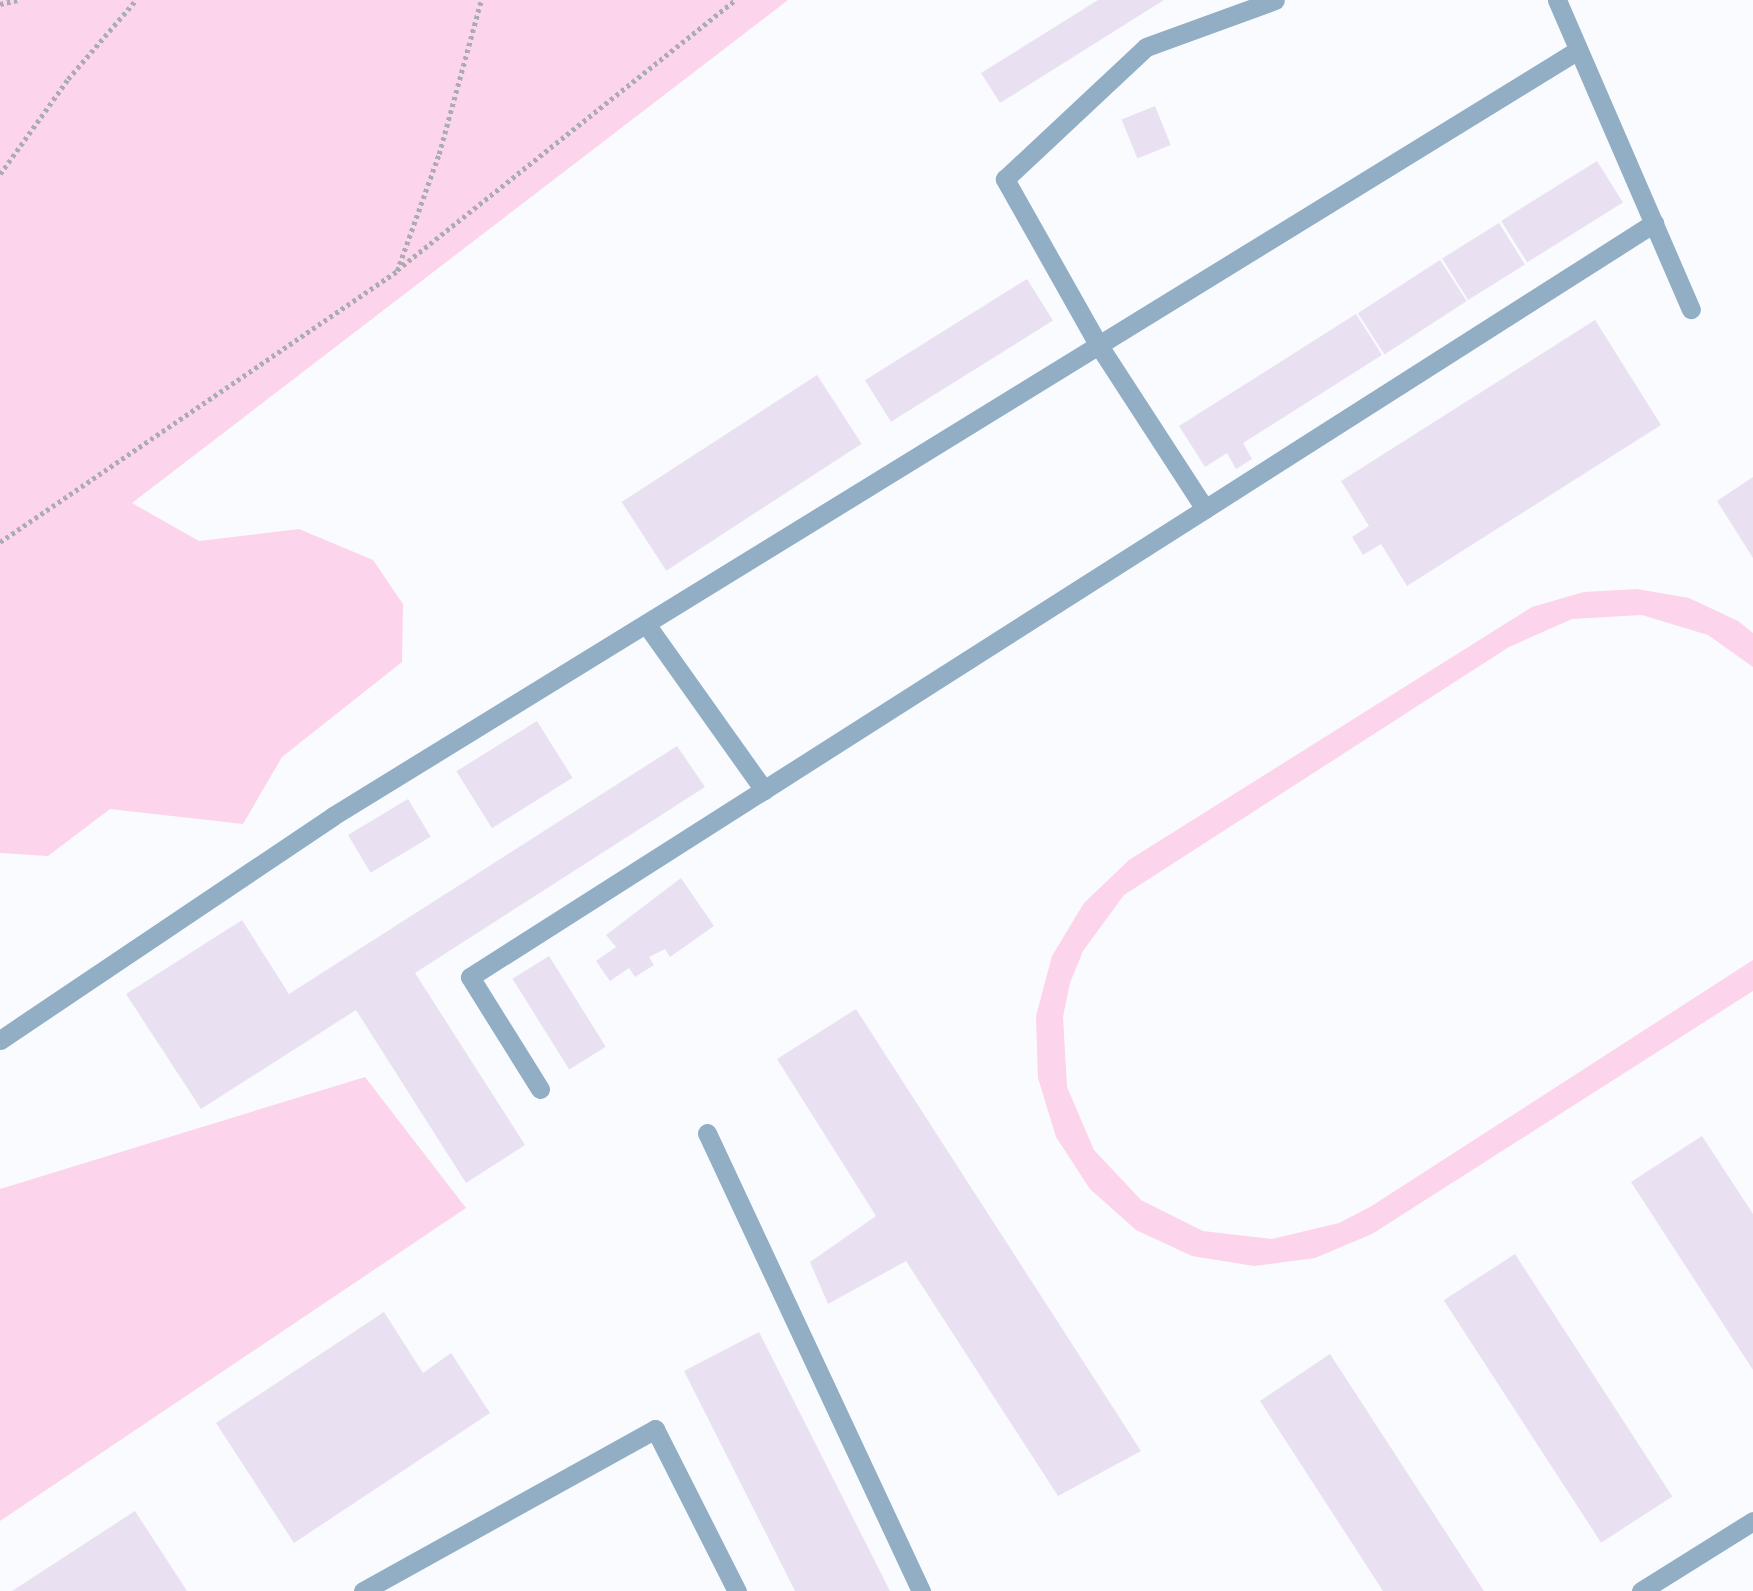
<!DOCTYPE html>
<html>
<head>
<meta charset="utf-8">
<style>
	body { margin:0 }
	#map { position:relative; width:1753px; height:1591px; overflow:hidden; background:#fafbff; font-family:Ubuntu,sans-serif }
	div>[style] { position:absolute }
	.green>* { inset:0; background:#fcd4ec }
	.building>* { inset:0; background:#e9e0f2; transform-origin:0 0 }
	.path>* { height:4.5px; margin-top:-2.25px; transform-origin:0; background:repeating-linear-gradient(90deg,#abacb1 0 3.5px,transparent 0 7px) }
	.service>* { height:19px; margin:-9.5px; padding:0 9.5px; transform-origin:9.5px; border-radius:9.5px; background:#91aec5 }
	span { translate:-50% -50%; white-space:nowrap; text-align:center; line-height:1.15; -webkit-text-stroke:5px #fafbff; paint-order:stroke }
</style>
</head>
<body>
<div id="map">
	<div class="green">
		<div style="clip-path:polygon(0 0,788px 0,132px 503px,199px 541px,299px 529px,373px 560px,403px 604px,402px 662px,282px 757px,243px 824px,110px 809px,48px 856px,0 853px)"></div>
		<div style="clip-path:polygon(1637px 589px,1689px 598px,1738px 621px,1753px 633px,1753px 667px,1708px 635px,1642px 615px,1572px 619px,1509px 647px,1124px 895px,1083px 951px,1070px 983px,1063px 1017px,1067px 1087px,1094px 1150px,1141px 1200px,1203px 1231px,1272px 1239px,1339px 1223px,1370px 1207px,1753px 960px,1753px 991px,1372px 1234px,1315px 1258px,1254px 1266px,1192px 1256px,1136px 1230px,1090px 1189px,1056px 1137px,1038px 1078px,1036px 1016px,1052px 956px,1084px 903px,1129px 860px,1532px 607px,1584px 592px)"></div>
		<div style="clip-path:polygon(365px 1077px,466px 1208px,0 1521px,0 1189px)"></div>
	</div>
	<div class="building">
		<div style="clip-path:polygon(1098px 0,1164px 0,1000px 103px,981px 73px)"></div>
		<div style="left:1155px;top:106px;width:42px;height:36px;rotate:68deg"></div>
		<div style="left:1597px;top:161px;width:49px;height:113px;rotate:58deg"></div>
		<div style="left:1499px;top:223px;width:49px;height:67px;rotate:58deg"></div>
		<div style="left:1440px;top:260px;width:49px;height:98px;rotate:57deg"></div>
		<div style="left:1027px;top:279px;width:49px;height:191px;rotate:58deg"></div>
		<div style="clip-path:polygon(1356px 314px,1382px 355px,1243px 443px,1252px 459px,1236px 469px,1227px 453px,1205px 467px,1179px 426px)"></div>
		<div style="clip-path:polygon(1595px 320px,1661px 425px,1407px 586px,1381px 544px,1363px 555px,1352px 537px,1369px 526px,1341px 481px)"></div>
		<div style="left:817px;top:375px;width:82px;height:233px;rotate:57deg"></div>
		<div style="clip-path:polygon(1753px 477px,1753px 558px,1717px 501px)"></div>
		<div style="left:537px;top:721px;width:67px;height:95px;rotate:58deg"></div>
		<div style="clip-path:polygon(677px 746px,705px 787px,415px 973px,525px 1145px,466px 1183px,356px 1010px,201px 1109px,126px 994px,242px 920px,289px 994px)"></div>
		<div style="left:408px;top:799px;width:44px;height:70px;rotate:59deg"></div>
		<div style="clip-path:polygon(681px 878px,714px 926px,670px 957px,665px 949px,649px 957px,654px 965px,635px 977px,629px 968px,610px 981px,596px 961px,616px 947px,606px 935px)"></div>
		<div style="left:549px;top:956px;width:107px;height:43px;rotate:58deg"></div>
		<div style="clip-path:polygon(856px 1009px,1141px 1451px,1058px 1496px,906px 1261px,828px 1304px,810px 1262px,876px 1216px,777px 1059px)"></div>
		<div style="clip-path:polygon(1702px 1136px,1753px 1214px,1753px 1370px,1631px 1182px)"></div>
		<div style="left:1515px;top:1254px;width:289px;height:85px;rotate:57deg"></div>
		<div style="clip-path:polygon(384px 1312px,423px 1373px,451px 1353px,490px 1413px,294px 1543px,216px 1423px)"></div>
		<div style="clip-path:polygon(759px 1332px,890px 1591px,795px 1591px,684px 1371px)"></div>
		<div style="clip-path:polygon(1330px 1354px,1484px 1591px,1383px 1591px,1260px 1401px)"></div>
		<div style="clip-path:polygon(135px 1511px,187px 1591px,12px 1591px)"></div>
	</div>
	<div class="path">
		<div style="left:0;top:4px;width:18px;rotate:-13deg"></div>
		<div style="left:0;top:174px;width:117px;rotate:-54.4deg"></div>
		<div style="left:68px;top:79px;width:104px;rotate:-49.3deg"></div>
		<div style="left:397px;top:270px;width:433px;rotate:-38.6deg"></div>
		<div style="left:0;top:542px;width:481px;rotate:-34.3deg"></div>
		<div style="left:397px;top:271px;width:124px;rotate:-70.3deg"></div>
		<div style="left:439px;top:154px;width:160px;rotate:-74.7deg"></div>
	</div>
	<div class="service">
		<div style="left:1557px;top:0;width:337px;rotate:66.6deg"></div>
		<div style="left:1205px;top:509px;width:194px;rotate:-123deg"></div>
		<div style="left:1099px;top:346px;width:192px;rotate:-119.4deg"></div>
		<div style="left:1005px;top:179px;width:193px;rotate:-43.1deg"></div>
		<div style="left:1146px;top:47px;width:137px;rotate:-20deg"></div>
		<div style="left:646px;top:624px;width:204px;rotate:54.6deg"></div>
		<div style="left:0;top:1040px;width:401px;rotate:-33.9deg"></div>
		<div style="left:333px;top:816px;width:1462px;rotate:-31.6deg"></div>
		<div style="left:540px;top:1089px;width:132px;rotate:-122deg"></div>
		<div style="left:470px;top:977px;width:1404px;rotate:-32.49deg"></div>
		<div style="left:707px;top:1133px;width:506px;rotate:64.96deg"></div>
		<div style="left:363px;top:1591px;width:334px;rotate:-29deg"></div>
		<div style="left:655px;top:1429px;width:182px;rotate:63.2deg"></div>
		<div style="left:1641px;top:1591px;width:132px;rotate:-32deg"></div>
	</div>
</div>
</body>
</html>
